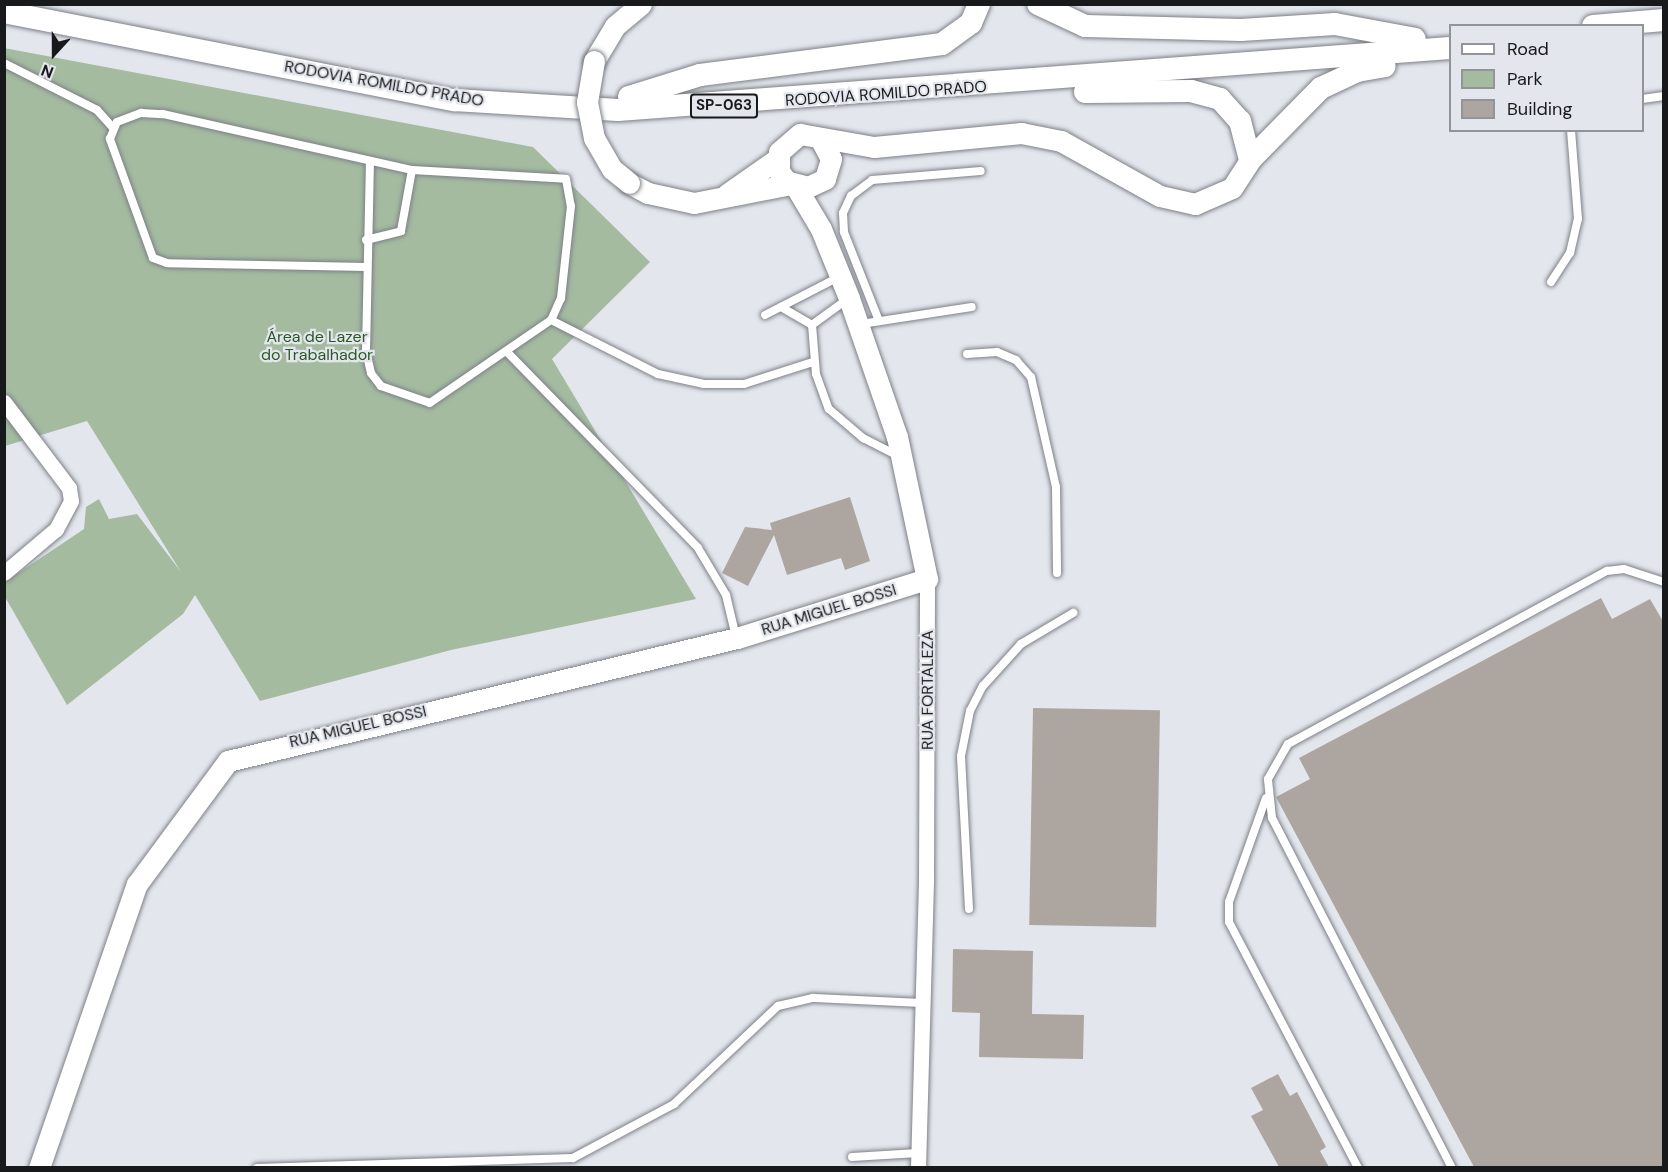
<!DOCTYPE html>
<html>
<head>
<meta charset="utf-8">
<style>
	body { margin:0 }
	#map { position:relative; width:1668px; height:1172px; overflow:hidden; background:#e3e6ed; font-family:"DM Sans",sans-serif }
	div>[style] { position:absolute }
	.green>* { inset:0; background:#a4bba0 }
	.building>* { inset:0; background:#ada6a0; transform-origin:0 0 }
	.roads { filter:drop-shadow(0 0 2px #7e8087) drop-shadow(0 0 2px #7e8087) }
	.lane>* { height:8px; margin:-4px; padding:0 4px; transform-origin:4px; border-radius:4px; background:#fff }
	.street>* { height:15px; margin:-7.5px; padding:0 7.5px; transform-origin:7.5px; border-radius:7.5px; background:#fff }
	.secondary>* { height:21px; margin:-10.5px; padding:0 10.5px; transform-origin:10.5px; border-radius:10.5px; background:#fff }
	.primary>* { height:22px; margin:-11px; padding:0 11px; transform-origin:11px; border-radius:11px; background:#fff }
	.bridges { filter:drop-shadow(0 0 2px #7e8087) drop-shadow(0 0 2px #7e8087) }
	.secondary-bridge>* { height:21px; margin:-10.5px; padding:0 10.5px; transform-origin:10.5px; border-radius:10.5px; background:#fff }
	span { translate:-50% -50%; white-space:nowrap; text-align:center; line-height:1.15; -webkit-text-stroke:4.5px #e3e6ed; paint-order:stroke }
	.shield-label span { padding:2px 4px; background:#e3e6ed; border:2px solid; border-radius:4px; -webkit-text-stroke-width:0 }
	.shield-label { font-size:15px; color:#18191b; font-weight:700 }
	.street-label { font-size:16px; color:#18191b }
	.park-label { font-size:16px; color:#2a5821 }
	.frame { position:absolute; inset:0; border:6px solid #18191b; pointer-events:none }
	.legend { position:absolute; left:1449px; top:24px; width:195px; height:108px; box-sizing:border-box; background:#e3e6ed; border:2px solid #929499; margin:0; padding:8px 10px; list-style:none; font-size:18px; color:#18191b }
	.legend li { display:flex; align-items:center; gap:12px; height:30px }
	.legend b { width:30px; border:2px solid #929499 }
	.north { position:absolute; left:24px; top:24px; width:60px; height:60px; -webkit-text-stroke:4px #e3e6ed; paint-order:stroke; rotate:201deg; font-size:16px; font-weight:700; line-height:24px; text-align:center; color:#18191b }
	.north::after { content:''; display:block; margin:auto; width:21px; height:27px; background:#18191b; clip-path:polygon(50% 0,100% 100%,50% 72%,0 100%) }
</style>
</head>
<body>
<div id="map">
	<div class="green">
		<div style="clip-path:polygon(4px 48px,533px 147px,650px 262px,552px 359px,696px 599px,451px 650px,260px 701px,195px 595px,183px 614px,67px 705px,5px 597px,5px 582px,84px 529px,86px 507px,99px 499px,109px 519px,137px 514px,181px 572px,87px 421px,5px 446px)"></div>
	</div>
	<div class="building">
		<div style="clip-path:polygon(850px 497px,870px 561px,845px 570px,841px 558px,787px 575px,774px 535px,748px 586px,722px 573px,745px 527px,772px 530px,770px 523px)"></div>
		<div style="clip-path:polygon(1601px 598px,1612px 619px,1650px 599px,1664px 623px,1664px 1167px,1474px 1167px,1276px 797px,1310px 779px,1299px 758px)"></div>
		<div style="left:1033px;top:708px;width:127px;height:217px;rotate:1deg"></div>
		<div style="clip-path:polygon(953px 949px,1033px 951px,1032px 1014px,1084px 1015px,1083px 1059px,979px 1057px,980px 1013px,952px 1012px)"></div>
		<div style="clip-path:polygon(1278px 1074px,1290px 1096px,1297px 1092px,1326px 1147px,1320px 1151px,1329px 1167px,1279px 1167px,1251px 1116px,1263px 1110px,1251px 1088px)"></div>
	</div>
	<div class="roads">
		<div class="lane">
			<div style="left:4px;top:63px;width:104px;rotate:26.8deg"></div>
			<div style="left:97px;top:110px;width:24px;rotate:48deg"></div>
			<div style="left:1642px;top:99px;width:22px;rotate:-8deg"></div>
			<div style="left:366px;top:240px;width:36px;rotate:-14deg"></div>
			<div style="left:401px;top:231px;width:62px;rotate:-79.8deg"></div>
			<div style="left:367px;top:267px;width:200px;rotate:-178.9deg"></div>
			<div style="left:167px;top:263px;width:15px;rotate:-160deg"></div>
			<div style="left:153px;top:258px;width:127px;rotate:-109.9deg"></div>
			<div style="left:110px;top:139px;width:18px;rotate:-68deg"></div>
			<div style="left:117px;top:122px;width:26px;rotate:-21deg"></div>
			<div style="left:141px;top:113px;width:22px;rotate:3deg"></div>
			<div style="left:163px;top:114px;width:255px;rotate:12.7deg"></div>
			<div style="left:412px;top:170px;width:154px;rotate:3.3deg"></div>
			<div style="left:566px;top:179px;width:27px;rotate:80deg"></div>
			<div style="left:571px;top:206px;width:93px;rotate:96.2deg"></div>
			<div style="left:561px;top:298px;width:24px;rotate:114deg"></div>
			<div style="left:551px;top:320px;width:147px;rotate:145.6deg"></div>
			<div style="left:430px;top:403px;width:52px;rotate:-160.9deg"></div>
			<div style="left:381px;top:386px;width:16px;rotate:-128deg"></div>
			<div style="left:371px;top:373px;width:23px;rotate:-103deg"></div>
			<div style="left:366px;top:351px;width:190px;rotate:-88.8deg"></div>
			<div style="left:1551px;top:282px;width:35px;rotate:-57deg"></div>
			<div style="left:1570px;top:253px;width:35px;rotate:-77deg"></div>
			<div style="left:1578px;top:219px;width:89px;rotate:-94.5deg"></div>
			<div style="left:849px;top:298px;width:46px;rotate:143.9deg"></div>
			<div style="left:812px;top:325px;width:49px;rotate:85.3deg"></div>
			<div style="left:816px;top:374px;width:37px;rotate:70deg"></div>
			<div style="left:829px;top:409px;width:45px;rotate:40.5deg"></div>
			<div style="left:863px;top:438px;width:38px;rotate:27deg"></div>
			<div style="left:781px;top:307px;width:36px;rotate:30deg"></div>
			<div style="left:765px;top:315px;width:83px;rotate:-27.2deg"></div>
			<div style="left:551px;top:320px;width:120px;rotate:26.8deg"></div>
			<div style="left:658px;top:374px;width:47px;rotate:12.3deg"></div>
			<div style="left:704px;top:384px;width:40px"></div>
			<div style="left:744px;top:384px;width:72px;rotate:-17.7deg"></div>
			<div style="left:879px;top:321px;width:96px;rotate:-111.5deg"></div>
			<div style="left:844px;top:232px;width:19px;rotate:-93deg"></div>
			<div style="left:843px;top:213px;width:19px;rotate:-65deg"></div>
			<div style="left:851px;top:196px;width:26px;rotate:-37deg"></div>
			<div style="left:872px;top:180px;width:109px;rotate:-4.7deg"></div>
			<div style="left:861px;top:324px;width:112px;rotate:-8.7deg"></div>
			<div style="left:508px;top:353px;width:272px;rotate:45.7deg"></div>
			<div style="left:698px;top:548px;width:55px;rotate:59.2deg"></div>
			<div style="left:726px;top:595px;width:43px;rotate:76.6deg"></div>
			<div style="left:967px;top:354px;width:30px;rotate:-4deg"></div>
			<div style="left:997px;top:352px;width:21px;rotate:23deg"></div>
			<div style="left:1016px;top:360px;width:23px;rotate:49deg"></div>
			<div style="left:1031px;top:377px;width:113px;rotate:77.2deg"></div>
			<div style="left:1056px;top:487px;width:86px;rotate:89.3deg"></div>
			<div style="left:1266px;top:798px;width:110px;rotate:109.6deg"></div>
			<div style="left:1229px;top:902px;width:20px;rotate:90deg"></div>
			<div style="left:1229px;top:922px;width:278px;rotate:62.3deg"></div>
			<div style="left:969px;top:909px;width:153px;rotate:-93deg"></div>
			<div style="left:961px;top:756px;width:46px;rotate:-78.7deg"></div>
			<div style="left:970px;top:711px;width:28px;rotate:-63deg"></div>
			<div style="left:983px;top:686px;width:57px;rotate:-47.9deg"></div>
			<div style="left:1021px;top:644px;width:61px;rotate:-30.8deg"></div>
			<div style="left:852px;top:1157px;width:66px;rotate:-3.5deg"></div>
			<div style="left:257px;top:1168px;width:316px;rotate:-1.8deg"></div>
			<div style="left:573px;top:1158px;width:115px;rotate:-28.1deg"></div>
			<div style="left:674px;top:1104px;width:143px;rotate:-43.3deg"></div>
			<div style="left:778px;top:1006px;width:36px;rotate:-13deg"></div>
			<div style="left:813px;top:998px;width:110px;rotate:2.6deg"></div>
			<div style="left:1452px;top:1168px;width:394px;rotate:-117.2deg"></div>
			<div style="left:1272px;top:818px;width:39px;rotate:-96deg"></div>
			<div style="left:1268px;top:779px;width:40px;rotate:-60.3deg"></div>
			<div style="left:1288px;top:744px;width:363px;rotate:-28.5deg"></div>
			<div style="left:1607px;top:571px;width:17px;rotate:-7deg"></div>
			<div style="left:1624px;top:569px;width:42px;rotate:18deg"></div>
		</div>
		<div class="street">
			<div style="left:4px;top:402px;width:108px;rotate:52.9deg"></div>
			<div style="left:69px;top:488px;width:13px;rotate:81deg"></div>
			<div style="left:71px;top:501px;width:32px;rotate:118deg"></div>
			<div style="left:56px;top:529px;width:68px;rotate:139.8deg"></div>
			<div style="left:918px;top:1168px;width:289px;rotate:-88.4deg"></div>
			<div style="left:926px;top:879px;width:300px;rotate:-89.8deg"></div>
		</div>
		<div class="secondary">
			<div style="left:594px;top:61px;width:41px;rotate:-59deg"></div>
			<div style="left:615px;top:26px;width:34px;rotate:-40deg"></div>
			<div style="left:821px;top:140px;width:21px;rotate:62deg"></div>
			<div style="left:831px;top:159px;width:21px;rotate:107deg"></div>
			<div style="left:825px;top:179px;width:19px;rotate:155deg"></div>
			<div style="left:808px;top:187px;width:23px;rotate:-165deg"></div>
			<div style="left:786px;top:181px;width:12px;rotate:-125deg"></div>
			<div style="left:779px;top:171px;width:19px;rotate:-90deg"></div>
			<div style="left:779px;top:152px;width:28px;rotate:-41deg"></div>
			<div style="left:800px;top:134px;width:75px;rotate:10deg"></div>
			<div style="left:874px;top:147px;width:148px;rotate:-5.4deg"></div>
			<div style="left:1021px;top:133px;width:41px;rotate:11.3deg"></div>
			<div style="left:1061px;top:141px;width:113px;rotate:29.1deg"></div>
			<div style="left:1160px;top:196px;width:36px;rotate:13deg"></div>
			<div style="left:1195px;top:204px;width:40px;rotate:-23.4deg"></div>
			<div style="left:1232px;top:188px;width:33px;rotate:-57deg"></div>
			<div style="left:629px;top:183px;width:21px;rotate:28deg"></div>
			<div style="left:648px;top:193px;width:47px;rotate:12.3deg"></div>
			<div style="left:694px;top:203px;width:99px;rotate:-11.1deg"></div>
			<div style="left:727px;top:194px;width:61px;rotate:-35deg"></div>
			<div style="left:39px;top:1168px;width:300px;rotate:-71deg"></div>
			<div style="left:137px;top:884px;width:153px;rotate:-53.5deg"></div>
			<div style="left:228px;top:761px;width:524px;rotate:-13.59deg"></div>
			<div style="left:737px;top:638px;width:199px;rotate:-17.3deg"></div>
			<div style="left:927px;top:579px;width:145px;rotate:-101.9deg"></div>
			<div style="left:897px;top:437px;width:147px;rotate:-109.1deg"></div>
			<div style="left:849px;top:298px;width:74px;rotate:-112.1deg"></div>
			<div style="left:821px;top:229px;width:49px;rotate:-120.8deg"></div>
		</div>
		<div class="primary">
			<div style="left:1038px;top:4px;width:52px;rotate:25.1deg"></div>
			<div style="left:1085px;top:26px;width:156px;rotate:1.5deg"></div>
			<div style="left:1241px;top:30px;width:94px;rotate:-3.7deg"></div>
			<div style="left:1335px;top:24px;width:81px;rotate:10.6deg"></div>
			<div style="left:4px;top:12px;width:459px;rotate:11.1deg"></div>
			<div style="left:454px;top:100px;width:164px;rotate:3.5deg"></div>
			<div style="left:618px;top:110px;width:834px;rotate:-4.26deg"></div>
			<div style="left:1593px;top:26px;width:71px;rotate:-4.8deg"></div>
			<div style="left:1085px;top:92px;width:106px;rotate:-0.5deg"></div>
			<div style="left:1191px;top:91px;width:30px;rotate:15deg"></div>
			<div style="left:1220px;top:99px;width:30px;rotate:48deg"></div>
			<div style="left:1240px;top:121px;width:40px;rotate:75.6deg"></div>
			<div style="left:629px;top:97px;width:74px;rotate:-17.2deg"></div>
			<div style="left:700px;top:75px;width:244px;rotate:-7.3deg"></div>
			<div style="left:942px;top:44px;width:36px;rotate:-36deg"></div>
			<div style="left:971px;top:23px;width:21px;rotate:-67deg"></div>
			<div style="left:1250px;top:160px;width:101px;rotate:-45.4deg"></div>
			<div style="left:1321px;top:88px;width:40px;rotate:-25deg"></div>
			<div style="left:1357px;top:71px;width:28px;rotate:-10deg"></div>
		</div>
	</div>
	<div class="bridges">
		<div class="secondary-bridge">
			<div style="left:594px;top:61px;width:42px;rotate:99.7deg"></div>
			<div style="left:587px;top:102px;width:37px;rotate:79deg"></div>
			<div style="left:594px;top:138px;width:36px;rotate:60deg"></div>
			<div style="left:612px;top:169px;width:22px;rotate:39deg"></div>
		</div>
	</div>
	<div class="shield-label">
		<span style="left:724px;top:106px">SP-063</span>
	</div>
	<div class="street-label">
		<span style="left:384px;top:84px;rotate:10deg">RODOVIA ROMILDO PRADO</span>
		<span style="left:886px;top:94px;rotate:-4deg">RODOVIA ROMILDO PRADO</span>
		<span style="left:829px;top:610px;rotate:-17deg">RUA MIGUEL BOSSI</span>
		<span style="left:928px;top:690px;rotate:-90deg">RUA FORTALEZA</span>
		<span style="left:358px;top:727px;rotate:-13deg">RUA MIGUEL BOSSI</span>
	</div>
	<div class="park-label">
		<span style="left:317px;top:346px">Área de Lazer<br>do Trabalhador</span>
	</div>
	<div class="frame"></div>
	<ul class="legend">
	<li><b style="height:8px;background:#fff"></b>Road</li>
	<li><b style="height:16px;background:#a4bba0"></b>Park</li>
	<li><b style="height:16px;background:#ada6a0"></b>Building</li>
	</ul>
	<div class="north">N</div>
</div>
</body>
</html>
